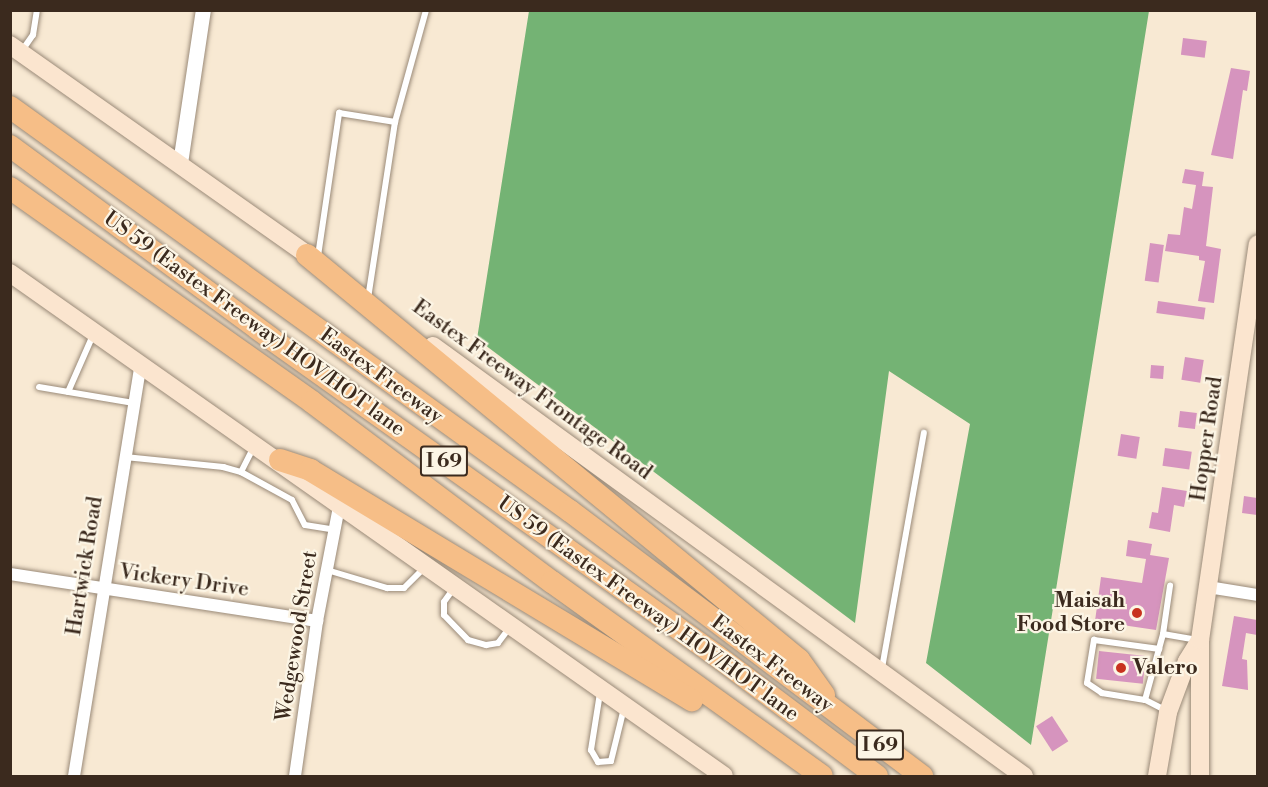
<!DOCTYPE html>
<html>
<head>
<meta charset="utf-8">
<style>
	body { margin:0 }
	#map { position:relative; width:1268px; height:787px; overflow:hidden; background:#f8e9d3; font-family:"Libre Bodoni",serif }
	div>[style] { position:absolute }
	.forest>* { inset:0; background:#74b374 }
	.building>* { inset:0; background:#d694be; transform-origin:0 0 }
	.roads { filter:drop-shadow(0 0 2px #9a8a78) drop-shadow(0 0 2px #9a8a78) }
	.service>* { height:6px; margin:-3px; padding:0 3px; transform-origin:3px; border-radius:3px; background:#fff }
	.minor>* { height:12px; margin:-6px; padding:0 6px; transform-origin:6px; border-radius:6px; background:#fff }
	.tertiary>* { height:15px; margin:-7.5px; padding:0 7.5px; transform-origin:7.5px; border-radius:7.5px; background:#fff }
	.secondary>* { height:18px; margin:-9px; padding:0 9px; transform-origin:9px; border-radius:9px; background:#fbe5cf }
	.motorway>* { height:22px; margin:-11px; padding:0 11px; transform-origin:11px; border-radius:11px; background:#f6be87 }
	.dots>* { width:16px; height:16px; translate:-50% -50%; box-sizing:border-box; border:3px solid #fcf5e5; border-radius:50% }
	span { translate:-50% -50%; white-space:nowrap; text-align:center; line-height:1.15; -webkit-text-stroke:4.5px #fcf5e5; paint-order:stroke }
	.shield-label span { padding:2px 4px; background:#fcf5e5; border:2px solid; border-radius:4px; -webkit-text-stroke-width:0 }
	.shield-label { font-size:20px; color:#3b2a1e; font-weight:700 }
	.street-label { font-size:21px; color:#3b2a1e }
	.poi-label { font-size:21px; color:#3b2a1e; font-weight:700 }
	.right { translate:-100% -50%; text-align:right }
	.left { translate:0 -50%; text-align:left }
	.frame { position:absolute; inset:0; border:12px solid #3b2a1e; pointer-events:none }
</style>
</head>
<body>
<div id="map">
	<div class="forest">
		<div style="clip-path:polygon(529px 11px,1149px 11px,1031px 745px,926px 663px,970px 424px,889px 371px,855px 623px,477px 339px)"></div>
	</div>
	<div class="building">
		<div style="left:1183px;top:38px;width:24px;height:17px;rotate:7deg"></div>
		<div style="clip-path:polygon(1231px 68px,1250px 71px,1247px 91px,1243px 90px,1233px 159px,1211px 155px)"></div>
		<div style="clip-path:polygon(1185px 169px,1204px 172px,1202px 186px,1213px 187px,1206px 246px,1221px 249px,1214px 303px,1198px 301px,1205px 261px,1199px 260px,1199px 256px,1165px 251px,1168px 234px,1180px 235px,1184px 207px,1192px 209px,1196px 185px,1182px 183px)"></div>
		<div style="left:1150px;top:243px;width:14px;height:38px;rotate:8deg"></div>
		<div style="left:1158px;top:301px;width:48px;height:12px;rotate:8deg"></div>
		<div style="left:1185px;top:357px;width:19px;height:23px;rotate:9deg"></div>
		<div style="left:1151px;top:365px;width:13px;height:13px;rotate:4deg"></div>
		<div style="left:1180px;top:411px;width:17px;height:16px;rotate:7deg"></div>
		<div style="left:1121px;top:434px;width:19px;height:22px;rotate:9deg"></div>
		<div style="left:1165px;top:448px;width:27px;height:18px;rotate:8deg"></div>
		<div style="clip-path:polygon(1162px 487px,1187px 491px,1184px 507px,1174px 505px,1170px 532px,1149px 528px,1152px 512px,1158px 513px)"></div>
		<div style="clip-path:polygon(1244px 496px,1257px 498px,1257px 515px,1242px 513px)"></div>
		<div style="clip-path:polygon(1128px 540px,1152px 544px,1150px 555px,1169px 558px,1156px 630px,1095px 621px,1101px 577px,1142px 583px,1146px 559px,1126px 556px)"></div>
		<div style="clip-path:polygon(1234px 616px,1257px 620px,1257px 635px,1246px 633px,1242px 659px,1247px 660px,1248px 690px,1222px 686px)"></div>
		<div style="left:1099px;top:651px;width:47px;height:28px;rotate:6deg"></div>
		<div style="left:1052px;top:716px;width:30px;height:19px;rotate:57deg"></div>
	</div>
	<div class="roads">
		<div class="service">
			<div style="left:21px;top:52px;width:21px;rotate:-55deg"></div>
			<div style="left:33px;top:35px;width:25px;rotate:-81deg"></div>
			<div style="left:395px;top:122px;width:116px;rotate:-74.5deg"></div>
			<div style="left:318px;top:256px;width:145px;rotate:-81.6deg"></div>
			<div style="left:339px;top:113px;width:57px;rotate:9.1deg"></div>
			<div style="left:395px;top:122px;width:178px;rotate:98.7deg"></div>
			<div style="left:39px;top:387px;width:96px;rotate:9.6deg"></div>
			<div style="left:68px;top:392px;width:62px;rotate:-66.3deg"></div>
			<div style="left:125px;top:457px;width:99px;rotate:5.8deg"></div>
			<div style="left:223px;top:467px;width:19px;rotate:16deg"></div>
			<div style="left:241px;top:472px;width:58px;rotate:28.8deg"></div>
			<div style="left:292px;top:500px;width:28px;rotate:63deg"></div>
			<div style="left:305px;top:525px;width:30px;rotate:9deg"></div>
			<div style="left:241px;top:472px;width:29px;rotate:-63deg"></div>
			<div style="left:327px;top:570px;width:63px;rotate:16.7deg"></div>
			<div style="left:387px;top:588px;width:17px"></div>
			<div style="left:404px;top:588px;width:30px;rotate:-45deg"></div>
			<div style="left:454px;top:588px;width:17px;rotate:126deg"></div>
			<div style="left:444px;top:602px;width:13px;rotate:90deg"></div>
			<div style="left:444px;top:615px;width:35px;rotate:46deg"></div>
			<div style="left:468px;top:640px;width:19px;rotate:16deg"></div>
			<div style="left:486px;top:645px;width:12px;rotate:-9deg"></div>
			<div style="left:498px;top:643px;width:20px;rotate:-53deg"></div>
			<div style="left:1163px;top:634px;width:49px;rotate:-81.7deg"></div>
			<div style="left:882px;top:668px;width:239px;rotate:-79.9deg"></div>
			<div style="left:600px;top:693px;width:58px;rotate:99deg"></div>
			<div style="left:591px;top:750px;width:14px;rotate:60deg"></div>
			<div style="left:598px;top:762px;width:13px;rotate:-4deg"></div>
			<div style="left:611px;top:761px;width:55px;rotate:-76.2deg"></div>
			<div style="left:1145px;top:700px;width:44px;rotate:-170.8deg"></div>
			<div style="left:1102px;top:693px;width:18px;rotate:-146deg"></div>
			<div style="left:1087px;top:683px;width:44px;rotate:-80.8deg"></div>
			<div style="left:1094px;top:640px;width:66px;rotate:7.9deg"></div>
			<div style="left:1167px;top:711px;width:25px;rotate:-153deg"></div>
			<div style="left:1145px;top:700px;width:68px;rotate:-74.7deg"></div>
			<div style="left:1163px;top:634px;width:35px;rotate:10deg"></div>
		</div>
		<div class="minor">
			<div style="left:10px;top:574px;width:311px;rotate:8.7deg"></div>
			<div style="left:1208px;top:587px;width:51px;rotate:9.1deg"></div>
			<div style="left:74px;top:776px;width:418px;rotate:-80.8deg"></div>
			<div style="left:295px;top:776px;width:157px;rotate:-81.9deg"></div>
			<div style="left:317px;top:621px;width:121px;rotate:-79.1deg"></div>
		</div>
		<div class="tertiary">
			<div style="left:180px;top:163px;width:155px;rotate:-81.5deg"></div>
		</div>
		<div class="secondary">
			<div style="left:10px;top:45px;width:375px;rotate:35.2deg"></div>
			<div style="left:10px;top:273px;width:873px;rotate:35.16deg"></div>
			<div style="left:433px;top:346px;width:731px;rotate:36.04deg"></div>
			<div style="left:1157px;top:776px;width:65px;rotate:-80.2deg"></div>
			<div style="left:1168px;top:712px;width:54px;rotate:-69.6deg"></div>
			<div style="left:1187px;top:661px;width:25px;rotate:-58deg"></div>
			<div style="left:1200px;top:776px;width:136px;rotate:-90deg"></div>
			<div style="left:1200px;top:640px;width:400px;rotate:-81.7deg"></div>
		</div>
		<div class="motorway">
			<div style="left:10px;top:107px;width:691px;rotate:35.81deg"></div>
			<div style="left:570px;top:511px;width:441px;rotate:37deg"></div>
			<div style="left:10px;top:146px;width:323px;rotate:36.4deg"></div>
			<div style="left:270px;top:338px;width:549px;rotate:35.43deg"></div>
			<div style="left:717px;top:656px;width:200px;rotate:36.9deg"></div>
			<div style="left:10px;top:188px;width:370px;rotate:35.3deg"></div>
			<div style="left:312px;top:402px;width:300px;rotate:36.9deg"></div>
			<div style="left:552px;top:582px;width:332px;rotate:35.7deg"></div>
			<div style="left:307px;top:255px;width:637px;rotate:39.46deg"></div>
			<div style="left:799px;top:660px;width:43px;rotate:54.5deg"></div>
			<div style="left:280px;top:460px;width:32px;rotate:18deg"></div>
			<div style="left:310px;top:470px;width:446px;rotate:31.1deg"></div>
		</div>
	</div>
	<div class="dots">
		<div style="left:1137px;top:613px;background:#c8321e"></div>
		<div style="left:1121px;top:668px;background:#c8321e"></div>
	</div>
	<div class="shield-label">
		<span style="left:444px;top:461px">I 69</span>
		<span style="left:880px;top:745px">I 69</span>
	</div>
	<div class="street-label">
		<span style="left:254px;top:324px;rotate:36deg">US 59 (Eastex Freeway) HOV/HOT lane</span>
		<span style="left:381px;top:376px;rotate:36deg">Eastex Freeway</span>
		<span style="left:532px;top:390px;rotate:36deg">Eastex Freeway Frontage Road</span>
		<span style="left:1207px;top:439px;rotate:-82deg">Hopper Road</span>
		<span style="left:85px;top:566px;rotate:-81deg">Hartwick Road</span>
		<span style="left:184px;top:581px;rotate:8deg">Vickery Drive</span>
		<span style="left:648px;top:609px;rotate:36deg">US 59 (Eastex Freeway) HOV/HOT lane</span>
		<span style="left:297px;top:636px;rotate:-81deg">Wedgewood Street</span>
		<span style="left:772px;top:664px;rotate:37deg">Eastex Freeway</span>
	</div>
	<div class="poi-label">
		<span class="right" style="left:1125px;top:613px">Maisah<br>Food Store</span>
		<span class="left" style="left:1133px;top:668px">Valero</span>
	</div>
	<div class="frame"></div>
</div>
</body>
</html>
